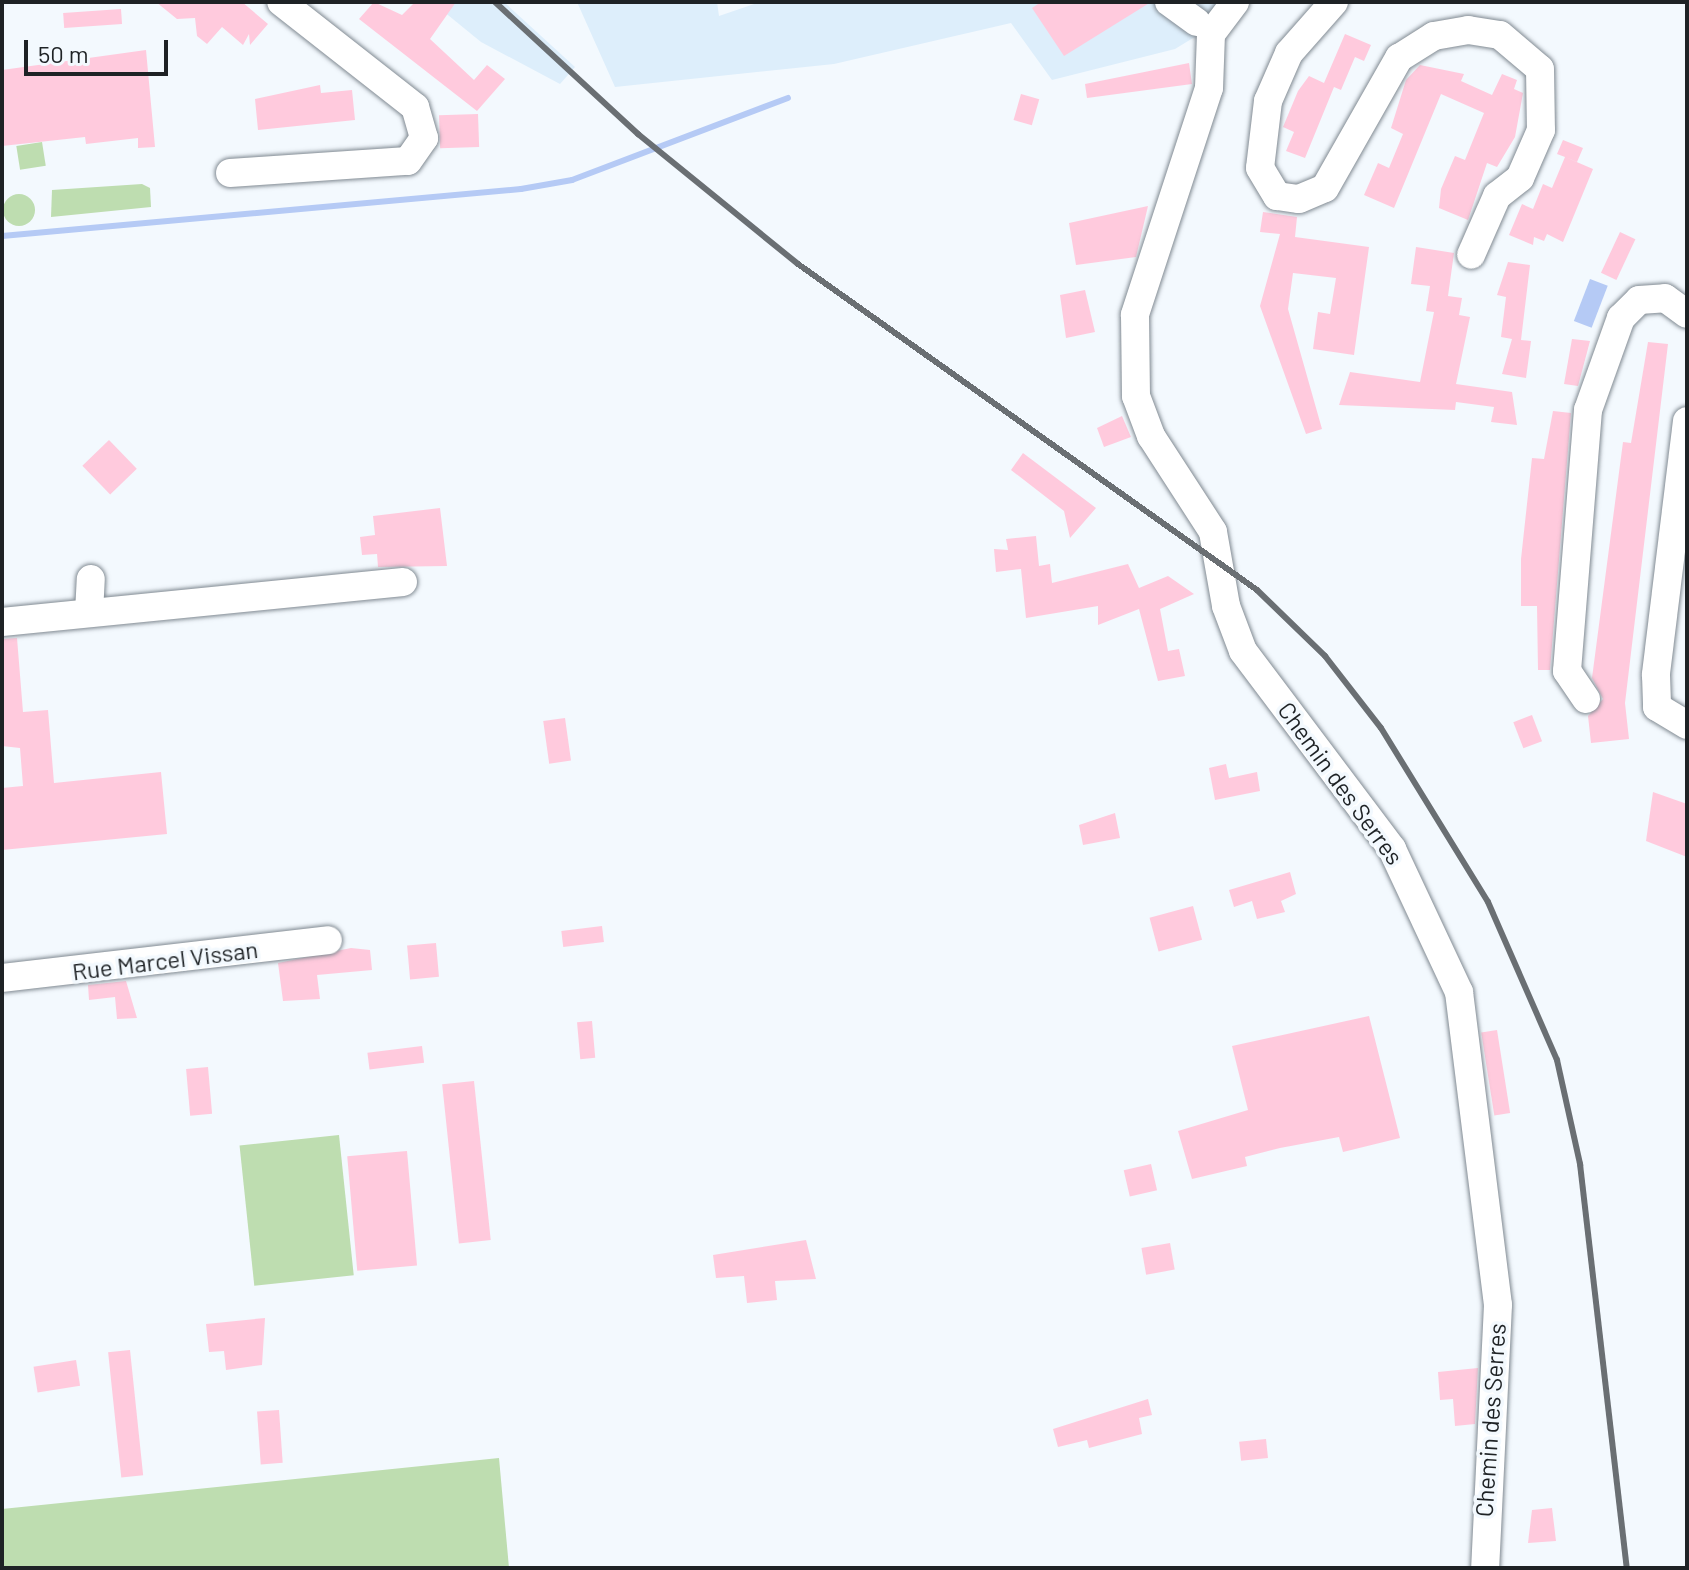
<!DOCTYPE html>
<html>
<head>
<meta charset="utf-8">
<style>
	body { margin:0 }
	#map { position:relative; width:1689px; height:1570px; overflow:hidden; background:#f3f9fe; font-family:Barlow,sans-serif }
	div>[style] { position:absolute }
	.built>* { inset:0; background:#ddeefb }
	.green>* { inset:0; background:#beddb0; transform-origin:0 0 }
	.round { border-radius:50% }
	.water>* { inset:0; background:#b5caf5; transform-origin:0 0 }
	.stream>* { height:6px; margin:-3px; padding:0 3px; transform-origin:3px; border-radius:3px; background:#b5caf5 }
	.building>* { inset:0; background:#ffcadd; transform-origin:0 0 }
	.roads { filter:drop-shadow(0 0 2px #818a92) drop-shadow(0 0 2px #818a92) }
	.minor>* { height:28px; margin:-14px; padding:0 14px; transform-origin:14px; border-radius:14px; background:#fff }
	.rail>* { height:6px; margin:-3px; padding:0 3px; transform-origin:3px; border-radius:3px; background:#6a6f73 }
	span { translate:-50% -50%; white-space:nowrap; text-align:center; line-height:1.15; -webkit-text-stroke:7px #f3f9fe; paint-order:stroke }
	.street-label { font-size:24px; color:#1e2225 }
	.frame { position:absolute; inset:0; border:4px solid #1e2225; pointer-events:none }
	.scale { position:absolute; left:24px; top:40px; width:144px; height:36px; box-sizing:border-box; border:4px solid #1e2225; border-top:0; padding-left:10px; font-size:24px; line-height:28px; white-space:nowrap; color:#1e2225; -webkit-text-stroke:6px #f3f9fe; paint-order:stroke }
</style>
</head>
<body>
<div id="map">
	<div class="built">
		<div style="clip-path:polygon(432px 2px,504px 2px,575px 67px,560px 84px,481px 42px)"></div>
		<div style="clip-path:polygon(577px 2px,717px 2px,719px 16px,760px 2px,1252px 2px,1175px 49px,1052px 80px,1011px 23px,834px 64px,615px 87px)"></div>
	</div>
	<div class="green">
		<div style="left:42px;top:142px;width:24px;height:26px;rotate:81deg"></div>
		<div style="clip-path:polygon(142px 184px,150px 188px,151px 207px,51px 217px,52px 190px)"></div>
		<div class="round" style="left:3px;top:194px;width:32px;height:32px"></div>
		<div style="left:339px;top:1135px;width:141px;height:100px;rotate:84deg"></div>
		<div style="clip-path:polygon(499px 1458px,509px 1568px,2px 1568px,2px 1509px)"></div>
	</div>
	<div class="water">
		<div style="left:1590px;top:279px;width:19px;height:45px;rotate:21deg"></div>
	</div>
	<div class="stream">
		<div style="left:2px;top:236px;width:521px;rotate:-5.17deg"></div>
		<div style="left:521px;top:189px;width:52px;rotate:-10deg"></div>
		<div style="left:572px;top:180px;width:231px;rotate:-20.8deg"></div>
	</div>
	<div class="building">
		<div style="clip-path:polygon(156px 2px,242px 2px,268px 24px,250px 45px,249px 34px,243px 45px,222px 27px,207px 44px,197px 36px,195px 18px,177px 19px)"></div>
		<div style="clip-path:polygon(374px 2px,402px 15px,415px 2px,456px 2px,430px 39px,474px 80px,487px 65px,505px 79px,477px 111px,359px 19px)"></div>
		<div style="clip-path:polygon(1041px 2px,1151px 2px,1064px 56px,1032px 8px)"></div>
		<div style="left:121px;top:9px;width:15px;height:58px;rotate:86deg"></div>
		<div style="clip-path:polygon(1345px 34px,1371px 45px,1364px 61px,1355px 57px,1341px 90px,1334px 87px,1305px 158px,1286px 151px,1294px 132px,1283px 127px,1298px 91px,1309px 76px,1324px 83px)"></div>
		<div style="clip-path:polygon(146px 50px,155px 147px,138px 148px,138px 138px,86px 144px,85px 137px,2px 146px,2px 70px)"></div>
		<div style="clip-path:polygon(1189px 63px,1192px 84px,1087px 98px,1085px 84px)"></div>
		<div style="clip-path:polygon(1420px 65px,1464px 74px,1461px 81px,1492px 95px,1502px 74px,1517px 80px,1514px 89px,1523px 93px,1515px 137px,1497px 167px,1487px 163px,1468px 220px,1439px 208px,1441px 189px,1455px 156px,1465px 160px,1484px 113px,1441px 94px,1394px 208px,1364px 195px,1378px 163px,1389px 168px,1403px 134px,1391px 128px,1406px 80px)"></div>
		<div style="clip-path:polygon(320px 85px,321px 93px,352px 90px,355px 120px,258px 130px,255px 99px)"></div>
		<div style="left:1021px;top:94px;width:19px;height:27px;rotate:16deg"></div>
		<div style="left:478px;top:114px;width:33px;height:39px;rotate:88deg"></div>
		<div style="clip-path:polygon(1563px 140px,1583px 148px,1577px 162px,1565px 157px,1593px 169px,1563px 242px,1547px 234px,1544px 241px,1534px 237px,1533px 245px,1509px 235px,1522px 204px,1533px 209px,1543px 184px,1552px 188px,1565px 157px,1557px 154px)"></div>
		<div style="clip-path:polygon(1148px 206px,1136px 257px,1076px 265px,1069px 223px)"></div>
		<div style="clip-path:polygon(1263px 212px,1297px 217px,1295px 237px,1369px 247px,1354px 355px,1313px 349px,1318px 312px,1330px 314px,1336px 278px,1293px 273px,1288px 309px,1322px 429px,1306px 434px,1260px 306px,1280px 234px,1260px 232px)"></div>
		<div style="left:1620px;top:232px;width:17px;height:45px;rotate:25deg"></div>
		<div style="clip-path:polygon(1416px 247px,1454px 253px,1448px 296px,1462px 298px,1459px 315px,1470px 317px,1456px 384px,1512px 392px,1517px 425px,1491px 422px,1494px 407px,1456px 402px,1455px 410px,1339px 405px,1350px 372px,1420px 382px,1434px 312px,1426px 311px,1430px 286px,1411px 284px)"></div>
		<div style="clip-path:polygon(1508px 262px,1530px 265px,1521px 340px,1531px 341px,1526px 378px,1502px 374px,1512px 339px,1501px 337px,1506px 297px,1497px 295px)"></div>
		<div style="clip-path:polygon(1085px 290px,1095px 332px,1066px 338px,1060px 295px)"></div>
		<div style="clip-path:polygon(1572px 339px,1590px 341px,1578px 386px,1564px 384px)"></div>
		<div style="clip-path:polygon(1648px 342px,1668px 344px,1625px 703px,1629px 739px,1591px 743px,1588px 716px,1603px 699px,1592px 678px,1623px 442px,1631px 443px)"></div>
		<div style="clip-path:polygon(1553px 411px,1571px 413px,1550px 670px,1538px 670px,1537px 606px,1521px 606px,1521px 559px,1532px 458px,1544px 459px)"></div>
		<div style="clip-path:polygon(1122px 416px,1131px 437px,1104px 447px,1097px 428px)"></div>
		<div style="left:109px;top:440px;width:40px;height:37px;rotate:46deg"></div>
		<div style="clip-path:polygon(1023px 453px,1096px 508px,1070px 538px,1064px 511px,1011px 470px)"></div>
		<div style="clip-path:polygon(440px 508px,447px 566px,378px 567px,377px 554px,362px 555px,360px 537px,375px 535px,373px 516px)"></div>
		<div style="clip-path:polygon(1036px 536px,1039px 566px,1050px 564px,1052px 583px,1128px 564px,1139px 588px,1168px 576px,1194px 594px,1160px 609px,1168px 651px,1179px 649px,1185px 676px,1158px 681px,1139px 609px,1098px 625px,1098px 606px,1026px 618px,1021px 569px,996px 572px,994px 549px,1008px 550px,1006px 539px)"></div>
		<div style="clip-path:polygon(17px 638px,23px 712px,48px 710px,54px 783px,161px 772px,167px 834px,2px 850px,2px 788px,23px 786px,20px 748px,2px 746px,2px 639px)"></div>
		<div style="left:1532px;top:715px;width:28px;height:20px;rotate:69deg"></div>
		<div style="left:565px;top:718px;width:43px;height:22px;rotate:82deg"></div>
		<div style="clip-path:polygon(1226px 764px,1229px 778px,1257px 772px,1260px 791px,1215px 800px,1209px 768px)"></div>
		<div style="clip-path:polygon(1653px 792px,1687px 804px,1687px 857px,1646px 841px)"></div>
		<div style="clip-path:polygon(1115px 813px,1120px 838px,1083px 845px,1079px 825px)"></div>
		<div style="clip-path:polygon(1290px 872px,1296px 894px,1281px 901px,1285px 912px,1257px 919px,1252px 901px,1234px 907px,1229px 890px)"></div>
		<div style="left:1193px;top:906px;width:35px;height:45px;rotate:75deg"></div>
		<div style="left:602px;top:926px;width:16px;height:41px;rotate:83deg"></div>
		<div style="left:436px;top:943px;width:34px;height:29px;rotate:85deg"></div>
		<div style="clip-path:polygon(351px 948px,370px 950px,372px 970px,317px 975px,320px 999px,283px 1001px,278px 963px)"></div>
		<div style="clip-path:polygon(126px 981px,137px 1018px,117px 1019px,115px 997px,89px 1000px,88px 985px)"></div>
		<div style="clip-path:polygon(1369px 1016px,1400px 1138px,1343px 1152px,1339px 1137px,1280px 1148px,1245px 1157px,1247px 1166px,1192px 1179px,1178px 1131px,1248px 1110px,1232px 1046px)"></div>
		<div style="left:592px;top:1021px;width:37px;height:15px;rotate:85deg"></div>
		<div style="left:1497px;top:1030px;width:84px;height:16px;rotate:81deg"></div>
		<div style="left:422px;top:1046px;width:17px;height:55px;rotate:83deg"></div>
		<div style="left:208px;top:1067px;width:47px;height:22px;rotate:85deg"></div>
		<div style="left:474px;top:1081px;width:160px;height:32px;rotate:84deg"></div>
		<div style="left:407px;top:1151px;width:115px;height:60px;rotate:85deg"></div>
		<div style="left:1151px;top:1164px;width:27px;height:28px;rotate:77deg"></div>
		<div style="clip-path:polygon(806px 1240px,816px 1279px,775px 1281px,777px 1300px,747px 1303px,744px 1276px,716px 1278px,713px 1255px)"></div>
		<div style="left:1170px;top:1243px;width:27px;height:29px;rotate:80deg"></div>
		<div style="clip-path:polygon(265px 1318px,262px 1365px,226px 1370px,224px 1351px,209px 1352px,206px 1324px)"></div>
		<div style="left:130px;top:1350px;width:126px;height:22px;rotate:84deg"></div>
		<div style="left:76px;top:1360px;width:26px;height:43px;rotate:81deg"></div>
		<div style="clip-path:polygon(1478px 1368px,1475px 1424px,1455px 1426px,1453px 1399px,1440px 1400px,1438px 1372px)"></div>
		<div style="clip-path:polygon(1148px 1399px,1152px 1415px,1139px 1418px,1142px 1434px,1089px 1448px,1087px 1440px,1058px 1447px,1053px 1429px)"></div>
		<div style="left:279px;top:1410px;width:53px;height:22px;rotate:86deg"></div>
		<div style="left:1266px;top:1439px;width:19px;height:27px;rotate:84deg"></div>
		<div style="clip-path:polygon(1552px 1508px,1556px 1541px,1528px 1543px,1532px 1510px)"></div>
	</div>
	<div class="roads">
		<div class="minor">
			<div style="left:1169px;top:2px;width:34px;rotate:36deg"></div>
			<div style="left:1334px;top:2px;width:68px;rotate:131.4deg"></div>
			<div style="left:1289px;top:53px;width:52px;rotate:113.6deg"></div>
			<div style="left:1268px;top:101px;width:67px;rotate:96.8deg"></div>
			<div style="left:1260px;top:168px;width:33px;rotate:59deg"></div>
			<div style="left:1277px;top:196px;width:22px;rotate:8deg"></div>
			<div style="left:1299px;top:199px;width:28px;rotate:-23deg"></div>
			<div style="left:1325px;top:188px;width:150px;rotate:-60.4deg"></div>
			<div style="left:1399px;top:58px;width:41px;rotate:-32.2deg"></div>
			<div style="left:1434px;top:36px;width:35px;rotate:-10deg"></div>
			<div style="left:1468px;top:30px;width:32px;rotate:9deg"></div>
			<div style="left:1500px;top:35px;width:52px;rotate:40.4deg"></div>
			<div style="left:1540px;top:69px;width:61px;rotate:89.1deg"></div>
			<div style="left:1541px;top:130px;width:52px;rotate:113.6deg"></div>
			<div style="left:1520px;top:178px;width:29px;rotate:142deg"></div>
			<div style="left:1497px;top:196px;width:64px;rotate:113.8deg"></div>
			<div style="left:1211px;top:34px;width:54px;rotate:92.1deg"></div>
			<div style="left:1209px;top:88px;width:239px;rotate:108.1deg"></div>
			<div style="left:1135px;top:315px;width:81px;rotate:89.3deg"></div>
			<div style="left:1136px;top:396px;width:43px;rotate:69.4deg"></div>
			<div style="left:1151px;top:436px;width:114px;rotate:57.1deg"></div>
			<div style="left:1213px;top:532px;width:75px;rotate:80deg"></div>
			<div style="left:1226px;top:606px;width:48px;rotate:69.3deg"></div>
			<div style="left:1243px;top:651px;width:248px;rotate:53deg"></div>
			<div style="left:1392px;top:849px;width:158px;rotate:64.9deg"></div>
			<div style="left:1459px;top:992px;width:315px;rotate:82.9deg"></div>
			<div style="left:1498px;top:1305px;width:263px;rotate:92.8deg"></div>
			<div style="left:1211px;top:34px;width:40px;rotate:-53deg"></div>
			<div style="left:230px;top:173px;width:178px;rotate:-3.9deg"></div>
			<div style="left:408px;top:161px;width:28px;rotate:-55deg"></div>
			<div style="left:424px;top:138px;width:32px;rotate:-106deg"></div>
			<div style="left:415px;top:107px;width:170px;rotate:-141.9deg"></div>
			<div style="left:1687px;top:421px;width:256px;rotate:97deg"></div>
			<div style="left:1656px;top:675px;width:32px;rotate:88deg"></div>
			<div style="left:1657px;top:707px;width:35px;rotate:31deg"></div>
			<div style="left:89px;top:613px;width:34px;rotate:-87deg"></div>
			<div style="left:2px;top:622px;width:403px;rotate:-5.7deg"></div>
			<div style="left:1586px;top:699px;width:34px;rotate:-124deg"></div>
			<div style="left:1567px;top:671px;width:262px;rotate:-85.4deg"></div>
			<div style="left:1588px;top:410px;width:98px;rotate:-70.3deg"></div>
			<div style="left:1621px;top:318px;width:25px;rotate:-45deg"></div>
			<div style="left:1639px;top:300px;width:26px;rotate:-4deg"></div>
			<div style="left:1665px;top:298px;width:27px;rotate:36deg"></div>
			<div style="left:2px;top:978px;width:328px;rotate:-6.6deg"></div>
		</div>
	</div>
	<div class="rail">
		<div style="left:495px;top:2px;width:195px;rotate:42.7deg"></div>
		<div style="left:638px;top:134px;width:206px;rotate:39.1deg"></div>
		<div style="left:798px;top:264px;width:563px;rotate:35.38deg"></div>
		<div style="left:1257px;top:590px;width:95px;rotate:44.1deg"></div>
		<div style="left:1325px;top:656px;width:91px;rotate:52.1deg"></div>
		<div style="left:1381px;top:728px;width:204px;rotate:58.4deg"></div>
		<div style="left:1488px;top:902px;width:172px;rotate:66.4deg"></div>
		<div style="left:1557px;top:1060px;width:107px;rotate:77.5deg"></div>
		<div style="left:1580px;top:1164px;width:407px;rotate:83.4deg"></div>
	</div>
	<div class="street-label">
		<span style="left:1341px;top:783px;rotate:54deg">Chemin des Serres</span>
		<span style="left:165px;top:960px;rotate:-7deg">Rue Marcel Vissan</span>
		<span style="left:1490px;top:1420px;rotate:-86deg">Chemin des Serres</span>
	</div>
	<div class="frame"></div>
	<div class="scale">50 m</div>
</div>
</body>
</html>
